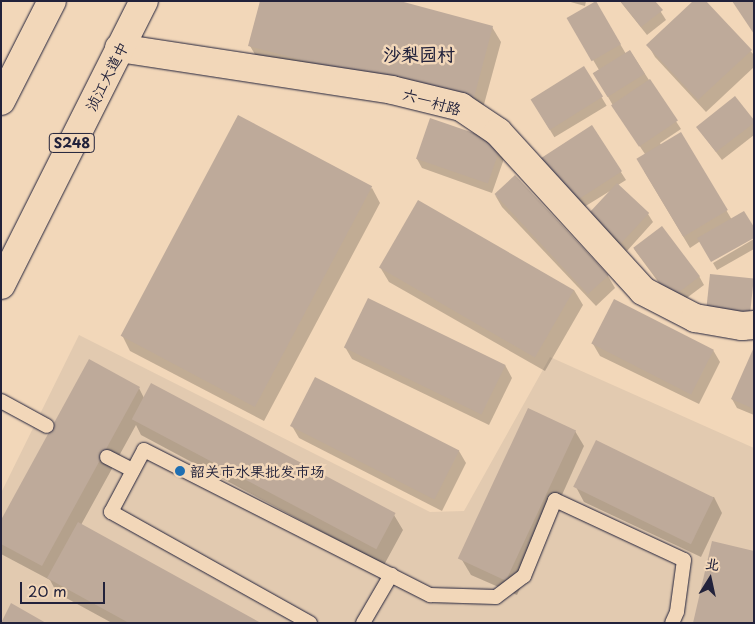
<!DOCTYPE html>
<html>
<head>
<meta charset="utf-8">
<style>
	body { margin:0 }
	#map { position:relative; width:755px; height:624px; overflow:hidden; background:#f2d7b9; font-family:"Playpen Sans","LXGW WenKai TC",sans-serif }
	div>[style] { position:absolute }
	.built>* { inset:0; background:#e2cab0 }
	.shadow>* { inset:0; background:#0003; transform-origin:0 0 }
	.building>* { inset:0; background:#beaa9a; transform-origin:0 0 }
	.roads { filter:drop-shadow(0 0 1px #22223b) drop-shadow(0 0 1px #22223b) }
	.lane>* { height:14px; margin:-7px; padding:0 7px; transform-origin:7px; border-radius:7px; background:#f2d7b9 }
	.secondary>* { height:28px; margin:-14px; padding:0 14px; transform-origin:14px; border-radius:14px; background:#f2d7b9 }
	.primary>* { height:28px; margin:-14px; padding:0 14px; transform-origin:14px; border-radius:14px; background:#f2d7b9 }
	.dots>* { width:14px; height:14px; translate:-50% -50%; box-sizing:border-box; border:2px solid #f2d7b9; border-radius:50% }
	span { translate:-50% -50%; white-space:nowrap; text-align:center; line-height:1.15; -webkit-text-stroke:5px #f2d7b9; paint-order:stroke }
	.shield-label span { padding:1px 4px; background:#f2d7b9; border:1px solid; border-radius:4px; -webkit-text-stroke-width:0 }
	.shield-label { font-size:14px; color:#22223b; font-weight:700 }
	.street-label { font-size:15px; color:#22223b }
	.poi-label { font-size:15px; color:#22223b }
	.left { translate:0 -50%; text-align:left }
	.quarter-label { font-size:18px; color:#22223b; font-weight:700 }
	.frame { position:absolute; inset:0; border:2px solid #22223b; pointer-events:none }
	.north { position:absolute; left:685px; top:554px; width:50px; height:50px; -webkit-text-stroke:4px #f2d7b9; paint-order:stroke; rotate:10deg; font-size:14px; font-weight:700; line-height:20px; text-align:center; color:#22223b }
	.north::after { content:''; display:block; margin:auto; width:18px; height:22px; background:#22223b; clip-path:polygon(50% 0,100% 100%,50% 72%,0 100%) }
	.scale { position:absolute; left:20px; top:582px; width:85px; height:22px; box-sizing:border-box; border:2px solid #22223b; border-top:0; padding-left:6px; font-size:15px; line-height:18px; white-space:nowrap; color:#22223b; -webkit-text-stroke:4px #f2d7b9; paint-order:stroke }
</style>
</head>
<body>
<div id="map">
	<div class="built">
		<div style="clip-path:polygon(79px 335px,430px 512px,464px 511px,550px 357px,754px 448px,754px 623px,1px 623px,1px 493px)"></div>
	</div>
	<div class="shadow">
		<div style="clip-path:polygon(567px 1px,586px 1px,585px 6px)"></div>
		<div style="clip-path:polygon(620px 1px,654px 1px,666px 20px,647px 35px)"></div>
		<div style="clip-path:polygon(705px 1px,754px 55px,754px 67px,706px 112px,655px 57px,648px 45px)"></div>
		<div style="clip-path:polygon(596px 3px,626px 54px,630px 51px,681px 129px,660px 143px,661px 145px,681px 134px,732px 220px,690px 248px,644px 171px,645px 154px,618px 114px,594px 73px,599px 70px,569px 19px)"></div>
		<div style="clip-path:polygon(492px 27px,501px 42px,480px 119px,259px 61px,250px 46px)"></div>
		<div style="left:584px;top:68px;width:44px;height:61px;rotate:59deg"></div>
		<div style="clip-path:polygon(431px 120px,506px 153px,492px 193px,422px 168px,417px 159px)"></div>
		<div style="clip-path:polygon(754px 122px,754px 135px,722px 160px,697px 127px)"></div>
		<div style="clip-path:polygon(592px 127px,626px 180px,618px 185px,648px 214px,653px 222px,627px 251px,595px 221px,610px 191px,576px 212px,548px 167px)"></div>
		<div style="clip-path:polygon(372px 188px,380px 203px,264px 421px,130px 351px,122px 335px)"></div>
		<div style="clip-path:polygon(495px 195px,608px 276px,615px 288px,596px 306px,502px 207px)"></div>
		<div style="clip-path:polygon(754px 239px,754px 249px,717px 270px,713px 263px)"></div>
		<div style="clip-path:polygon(634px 249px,699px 276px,704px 285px,676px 306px)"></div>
		<div style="clip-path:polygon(380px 267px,574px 290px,583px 305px,545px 371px,389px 282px)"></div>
		<div style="clip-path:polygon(593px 344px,713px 350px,720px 362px,699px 404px,600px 356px)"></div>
		<div style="clip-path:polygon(345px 347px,505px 365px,512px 378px,489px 425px,352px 359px)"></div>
		<div style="clip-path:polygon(754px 351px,754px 415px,737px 408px,732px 399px)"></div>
		<div style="clip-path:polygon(139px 388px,144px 398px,394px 515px,403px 530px,384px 565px,141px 435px,136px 425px,81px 525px,258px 623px,112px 623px,57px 593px,50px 580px,1px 554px,1px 523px)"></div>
		<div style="clip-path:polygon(292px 426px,459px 451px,466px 463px,442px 511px,299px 438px)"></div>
		<div style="clip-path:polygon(575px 431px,584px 446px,517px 595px,471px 575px,462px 560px)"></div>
		<div style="clip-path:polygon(576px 487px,714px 497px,722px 513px,701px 557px,584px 502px)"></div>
	</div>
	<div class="building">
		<div style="clip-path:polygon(260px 1px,400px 1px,493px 26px,472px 105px,248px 46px)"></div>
		<div style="left:596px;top:1px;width:50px;height:34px;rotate:60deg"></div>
		<div style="clip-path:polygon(620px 1px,655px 1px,663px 10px,641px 27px)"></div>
		<div style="clip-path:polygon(693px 1px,706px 1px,752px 50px,698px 100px,646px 45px)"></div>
		<div style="clip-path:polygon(732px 1px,754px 1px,754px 34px)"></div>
		<div style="left:630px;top:50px;width:28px;height:44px;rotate:58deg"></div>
		<div style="left:584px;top:66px;width:36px;height:63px;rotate:58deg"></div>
		<div style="left:650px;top:79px;width:50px;height:47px;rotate:56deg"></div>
		<div style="clip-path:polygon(735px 96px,754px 120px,754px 123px,716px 152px,696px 127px)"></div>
		<div style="left:238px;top:115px;width:152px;height:250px;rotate:28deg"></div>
		<div style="left:430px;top:118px;width:76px;height:43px;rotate:19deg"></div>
		<div style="left:592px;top:125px;width:55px;height:61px;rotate:57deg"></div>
		<div style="left:681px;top:132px;width:91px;height:52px;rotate:59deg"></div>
		<div style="left:515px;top:175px;width:137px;height:28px;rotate:47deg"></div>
		<div style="left:617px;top:183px;width:44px;height:41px;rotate:43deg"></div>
		<div style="left:418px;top:200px;width:180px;height:78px;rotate:30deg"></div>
		<div style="clip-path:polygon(744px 211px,754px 227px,754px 238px,711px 262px,697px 238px)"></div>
		<div style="left:662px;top:226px;width:63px;height:36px;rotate:53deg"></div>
		<div style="left:710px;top:274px;width:44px;height:38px;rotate:6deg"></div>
		<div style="left:368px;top:298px;width:153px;height:55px;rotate:26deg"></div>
		<div style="left:614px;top:299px;width:112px;height:50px;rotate:27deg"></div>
		<div style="clip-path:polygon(754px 347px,754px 409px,731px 399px)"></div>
		<div style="clip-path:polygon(89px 359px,140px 387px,42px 566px,1px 544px,1px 520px)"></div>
		<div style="left:315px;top:377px;width:162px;height:55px;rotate:27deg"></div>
		<div style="left:151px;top:383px;width:277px;height:41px;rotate:28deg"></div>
		<div style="left:528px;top:408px;width:53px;height:166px;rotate:25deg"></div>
		<div style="left:596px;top:440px;width:131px;height:52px;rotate:26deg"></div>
		<div style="clip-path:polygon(78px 522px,261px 623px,129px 623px,47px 578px)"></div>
		<div style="clip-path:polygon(712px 541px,754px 551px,754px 623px,693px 623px)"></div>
		<div style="clip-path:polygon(11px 603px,46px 623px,1px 623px)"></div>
	</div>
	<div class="roads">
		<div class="lane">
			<div style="left:1px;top:401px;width:52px;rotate:28.5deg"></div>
			<div style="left:107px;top:457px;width:29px;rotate:27deg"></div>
			<div style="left:310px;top:623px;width:228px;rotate:-150.8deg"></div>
			<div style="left:111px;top:512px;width:70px;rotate:-62deg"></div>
			<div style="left:144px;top:450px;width:321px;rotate:26.9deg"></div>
			<div style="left:430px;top:595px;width:66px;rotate:1.7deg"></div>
			<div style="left:496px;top:597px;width:35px;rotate:-37deg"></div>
			<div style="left:524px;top:576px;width:82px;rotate:-67.8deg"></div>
			<div style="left:555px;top:500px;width:142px;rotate:24.9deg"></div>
			<div style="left:684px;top:560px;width:52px;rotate:97.7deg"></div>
			<div style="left:677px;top:612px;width:12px;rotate:114deg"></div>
			<div style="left:363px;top:623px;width:56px;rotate:-59.7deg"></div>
		</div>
		<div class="secondary">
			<div style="left:119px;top:48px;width:276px;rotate:8.7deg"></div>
			<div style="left:392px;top:90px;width:71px;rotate:13.8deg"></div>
			<div style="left:461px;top:107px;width:45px;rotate:34deg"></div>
			<div style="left:498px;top:132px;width:215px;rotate:47.6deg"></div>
			<div style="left:643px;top:291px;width:59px;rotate:27.4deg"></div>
			<div style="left:695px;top:318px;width:48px;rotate:9.7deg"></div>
			<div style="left:742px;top:326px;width:12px;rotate:-5deg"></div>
		</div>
		<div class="primary">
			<div style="left:1px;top:101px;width:112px;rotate:-63deg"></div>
			<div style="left:1px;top:285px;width:318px;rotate:-63.3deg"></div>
		</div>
	</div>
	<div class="dots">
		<div style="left:180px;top:471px;background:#1f6fb2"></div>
	</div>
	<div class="shield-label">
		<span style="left:72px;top:143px">S248</span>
	</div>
	<div class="street-label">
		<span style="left:106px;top:76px;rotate:-63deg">浈江大道中</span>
		<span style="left:432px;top:101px;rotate:16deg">六一村路</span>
	</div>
	<div class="poi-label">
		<span class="left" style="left:190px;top:471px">韶关市水果批发市场</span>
	</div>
	<div class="quarter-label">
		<span style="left:419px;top:54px">沙梨园村</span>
	</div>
	<div class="frame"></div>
	<div class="north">北</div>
	<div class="scale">20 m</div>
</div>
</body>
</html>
